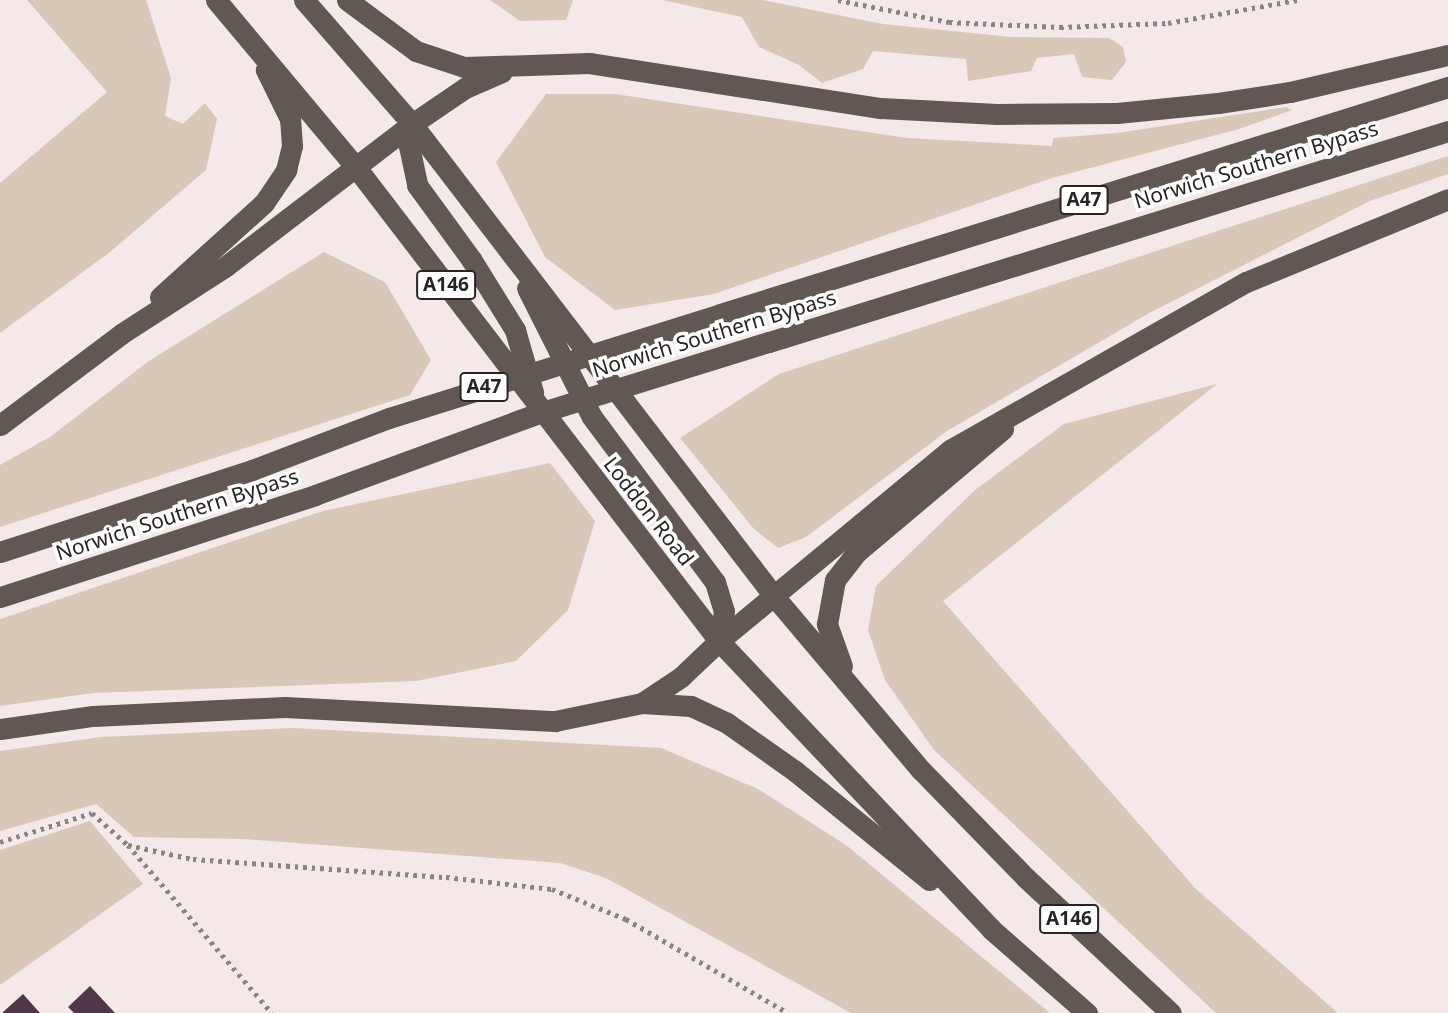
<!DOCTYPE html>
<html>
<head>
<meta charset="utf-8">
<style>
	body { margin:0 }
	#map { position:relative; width:1448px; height:1013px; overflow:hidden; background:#f4e8e9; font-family:"Noto Sans",sans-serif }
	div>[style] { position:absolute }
	.green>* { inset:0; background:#d7c8b8 }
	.building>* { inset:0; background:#513747 }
	.path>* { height:4.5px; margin-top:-2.25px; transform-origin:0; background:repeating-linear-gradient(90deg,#8b8384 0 3.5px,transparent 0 8.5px) }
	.highway>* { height:21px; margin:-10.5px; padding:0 10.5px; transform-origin:10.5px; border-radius:10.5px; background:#615854 }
	.highway-bridge>* { height:21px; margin:-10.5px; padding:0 10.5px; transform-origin:10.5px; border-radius:10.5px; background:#615854 }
	span { translate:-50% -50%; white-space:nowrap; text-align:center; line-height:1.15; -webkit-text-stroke:7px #fff; paint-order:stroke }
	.shield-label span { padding:2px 5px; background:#fff; border:2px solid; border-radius:5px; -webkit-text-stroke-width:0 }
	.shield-label { font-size:19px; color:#282424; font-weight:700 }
	.street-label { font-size:21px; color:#282424 }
</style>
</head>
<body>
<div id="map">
	<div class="green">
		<div style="clip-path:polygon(27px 0,146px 0,171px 78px,165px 116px,183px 124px,205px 103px,217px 119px,206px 170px,110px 252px,0 333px,0 183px,107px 92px)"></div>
		<div style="clip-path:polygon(490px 0,573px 0,566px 20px,520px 21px)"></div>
		<div style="clip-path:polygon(662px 0,763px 0,883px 24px,1011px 37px,1109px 38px,1123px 47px,1126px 62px,1112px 80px,1082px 77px,1074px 54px,1037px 58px,1031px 71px,968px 81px,966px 59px,873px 51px,863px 69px,822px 83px,799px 65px,759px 47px,742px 17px)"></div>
		<div style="clip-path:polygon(546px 94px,615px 94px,907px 138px,1052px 146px,1053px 138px,1117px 133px,1286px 107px,1292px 110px,1239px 129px,1052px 178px,714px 294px,615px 310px,545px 257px,496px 162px)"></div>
		<div style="clip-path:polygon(1448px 156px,1448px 174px,1370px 201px,1151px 312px,947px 431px,806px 537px,778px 548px,754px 529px,680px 438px,779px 374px)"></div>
		<div style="clip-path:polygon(324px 252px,385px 282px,431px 360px,410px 395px,0 527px,0 465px,50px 437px,149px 361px)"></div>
		<div style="clip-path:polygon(1217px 384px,943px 601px,1196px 889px,1338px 1013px,1216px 1013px,934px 750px,885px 680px,868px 630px,876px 586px,975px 490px,1064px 424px)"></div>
		<div style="clip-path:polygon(550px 463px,595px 521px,568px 610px,516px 661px,416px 681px,93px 693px,0 706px,0 619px,323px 511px)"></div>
		<div style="clip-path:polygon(293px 728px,661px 748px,758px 789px,846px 845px,1050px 1013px,851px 1013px,606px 878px,560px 863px,244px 839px,134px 837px,96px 804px,0 831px,0 751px,101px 737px)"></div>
		<div style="clip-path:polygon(90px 821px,143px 884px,0 985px,0 850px)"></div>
	</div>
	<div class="building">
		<div style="clip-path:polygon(90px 986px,115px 1013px,74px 1013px,68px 1007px)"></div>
		<div style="clip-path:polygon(23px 994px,40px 1013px,2px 1013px)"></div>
	</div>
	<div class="path">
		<div style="left:838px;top:0;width:113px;rotate:11.2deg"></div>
		<div style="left:949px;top:22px;width:111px;rotate:2.6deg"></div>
		<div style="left:1060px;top:27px;width:108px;rotate:-2.1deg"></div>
		<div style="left:1168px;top:23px;width:131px;rotate:-10.1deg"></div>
		<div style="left:0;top:842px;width:96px;rotate:-17.5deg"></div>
		<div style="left:92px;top:813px;width:48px;rotate:41.6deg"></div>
		<div style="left:128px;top:845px;width:221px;rotate:49.4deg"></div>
		<div style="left:128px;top:845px;width:66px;rotate:12.2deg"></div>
		<div style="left:193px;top:859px;width:254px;rotate:4.1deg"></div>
		<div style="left:446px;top:877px;width:107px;rotate:6.5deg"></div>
		<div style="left:552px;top:889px;width:80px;rotate:22.1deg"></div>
		<div style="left:626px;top:919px;width:187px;rotate:30.1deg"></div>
	</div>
	<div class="highway">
		<div style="left:216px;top:0;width:217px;rotate:50.1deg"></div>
		<div style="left:355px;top:166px;width:598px;rotate:52.54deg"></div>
		<div style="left:719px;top:641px;width:396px;rotate:46.6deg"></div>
		<div style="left:991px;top:929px;width:128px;rotate:41.2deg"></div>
		<div style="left:304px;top:0;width:164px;rotate:48.9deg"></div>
		<div style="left:412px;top:124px;width:593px;rotate:52.53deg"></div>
		<div style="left:773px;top:595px;width:229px;rotate:49.8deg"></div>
		<div style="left:921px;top:770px;width:151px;rotate:45.8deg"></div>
		<div style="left:1026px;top:878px;width:198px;rotate:43deg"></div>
		<div style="left:347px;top:0;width:86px;rotate:36.5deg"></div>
		<div style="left:416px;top:51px;width:51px;rotate:18.4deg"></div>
		<div style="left:464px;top:67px;width:125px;rotate:-1.8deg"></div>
		<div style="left:589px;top:63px;width:295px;rotate:8.8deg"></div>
		<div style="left:881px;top:108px;width:116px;rotate:3deg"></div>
		<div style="left:997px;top:114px;width:120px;rotate:-0.5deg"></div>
		<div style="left:1117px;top:113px;width:101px;rotate:-5.7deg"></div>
		<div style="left:1218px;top:103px;width:73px;rotate:-8.7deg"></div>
		<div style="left:1290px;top:92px;width:162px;rotate:-13.2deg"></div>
		<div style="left:412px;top:124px;width:22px;rotate:98deg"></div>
		<div style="left:409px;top:146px;width:40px;rotate:78deg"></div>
		<div style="left:417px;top:185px;width:92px;rotate:53.9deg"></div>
		<div style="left:471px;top:259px;width:84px;rotate:58.2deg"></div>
		<div style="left:515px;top:330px;width:65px;rotate:73.8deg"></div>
		<div style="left:527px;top:288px;width:144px;rotate:63.3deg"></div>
		<div style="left:592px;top:417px;width:206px;rotate:53.3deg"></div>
		<div style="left:715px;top:582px;width:30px;rotate:73deg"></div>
		<div style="left:724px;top:611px;width:30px;rotate:99deg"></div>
		<div style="left:160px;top:297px;width:140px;rotate:-42.1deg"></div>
		<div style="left:264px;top:203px;width:40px;rotate:-56deg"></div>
		<div style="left:286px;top:170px;width:25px;rotate:-76deg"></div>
		<div style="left:292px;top:146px;width:27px;rotate:-94deg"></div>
		<div style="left:290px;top:119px;width:55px;rotate:-116.1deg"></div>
		<div style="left:720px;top:314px;width:763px;rotate:-17.32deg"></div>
		<div style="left:769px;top:342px;width:711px;rotate:-17.26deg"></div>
		<div style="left:0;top:425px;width:151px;rotate:-36.9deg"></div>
		<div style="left:121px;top:334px;width:125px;rotate:-32.9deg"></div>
		<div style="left:226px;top:266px;width:234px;rotate:-37.4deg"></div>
		<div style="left:412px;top:124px;width:64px;rotate:-34.2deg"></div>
		<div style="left:465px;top:88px;width:40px;rotate:-23.4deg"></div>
		<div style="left:0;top:552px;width:265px;rotate:-18deg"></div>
		<div style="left:0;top:597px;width:331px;rotate:-17.9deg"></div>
		<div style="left:842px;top:666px;width:45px;rotate:-109.7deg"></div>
		<div style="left:827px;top:624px;width:45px;rotate:-79.7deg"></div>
		<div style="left:835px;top:580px;width:36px;rotate:-52deg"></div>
		<div style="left:857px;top:552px;width:191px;rotate:-40.1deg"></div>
		<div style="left:642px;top:703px;width:49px;rotate:3.5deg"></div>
		<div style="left:691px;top:706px;width:40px;rotate:25deg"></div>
		<div style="left:727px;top:723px;width:83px;rotate:35.2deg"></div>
		<div style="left:795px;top:771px;width:173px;rotate:39.1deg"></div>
		<div style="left:0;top:729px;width:94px;rotate:-8deg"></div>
		<div style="left:93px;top:716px;width:192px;rotate:-2.7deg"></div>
		<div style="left:285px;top:707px;width:270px;rotate:3deg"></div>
		<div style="left:555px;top:721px;width:89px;rotate:-11.7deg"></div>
		<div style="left:642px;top:703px;width:47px;rotate:-33.7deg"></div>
		<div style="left:681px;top:677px;width:52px;rotate:-43.5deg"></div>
		<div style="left:719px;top:641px;width:300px;rotate:-39.6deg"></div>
		<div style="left:950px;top:450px;width:340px;rotate:-29.6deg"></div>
		<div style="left:1246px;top:282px;width:218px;rotate:-22.3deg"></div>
	</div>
	<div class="highway-bridge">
		<div style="left:252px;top:470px;width:147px;rotate:-20.8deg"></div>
		<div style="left:389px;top:418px;width:347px;rotate:-17.4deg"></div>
		<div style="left:315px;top:495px;width:239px;rotate:-20.1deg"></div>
		<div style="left:539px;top:413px;width:241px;rotate:-17.2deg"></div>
	</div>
	<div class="shield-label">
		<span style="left:1084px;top:200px">A47</span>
		<span style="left:446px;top:285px">A146</span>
		<span style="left:484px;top:387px">A47</span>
		<span style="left:1069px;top:919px">A146</span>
	</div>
	<div class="street-label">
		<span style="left:1256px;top:164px;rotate:-17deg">Norwich Southern Bypass</span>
		<span style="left:714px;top:333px;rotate:-17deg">Norwich Southern Bypass</span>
		<span style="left:649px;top:511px;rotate:52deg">Loddon Road</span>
		<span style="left:177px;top:514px;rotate:-18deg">Norwich Southern Bypass</span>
	</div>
</div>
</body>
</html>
